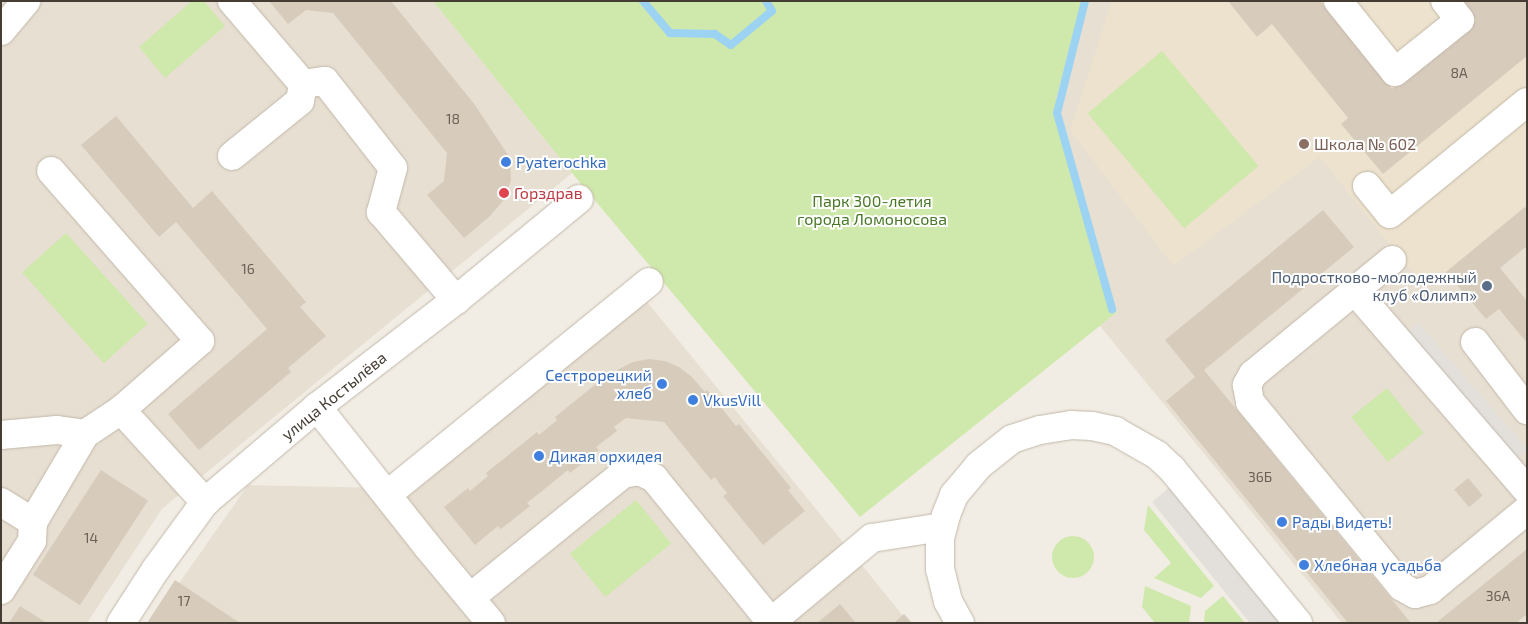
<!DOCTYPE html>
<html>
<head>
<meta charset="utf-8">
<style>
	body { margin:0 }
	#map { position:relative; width:1528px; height:624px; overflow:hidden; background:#f2ede4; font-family:"Exo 2",sans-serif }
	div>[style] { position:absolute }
	.residential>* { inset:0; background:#e7dfd2 }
	.education>* { inset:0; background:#ece2cd }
	.green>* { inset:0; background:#cfe8ab; transform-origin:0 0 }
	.round { border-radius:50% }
	.parking>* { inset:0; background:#e3e0dc; transform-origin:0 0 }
	.stream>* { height:8px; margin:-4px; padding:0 4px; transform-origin:4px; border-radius:4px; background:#9dd3f2 }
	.building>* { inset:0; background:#d7cbbc; transform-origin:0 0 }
	.roads { filter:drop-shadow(0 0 1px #c1b8a9) drop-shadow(0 0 1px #c1b8a9) }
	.minor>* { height:28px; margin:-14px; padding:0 14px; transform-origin:14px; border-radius:14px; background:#fff }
	.dots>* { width:14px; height:14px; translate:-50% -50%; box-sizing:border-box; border:2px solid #fff; border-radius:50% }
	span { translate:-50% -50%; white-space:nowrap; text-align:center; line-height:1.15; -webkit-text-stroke:4px #fff; paint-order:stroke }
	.number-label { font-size:14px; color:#6a6056 }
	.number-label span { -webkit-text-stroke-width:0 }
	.education-label { font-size:16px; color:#785e54 }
	.left { translate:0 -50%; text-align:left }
	.shop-label { font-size:16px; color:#366cbe }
	.right { translate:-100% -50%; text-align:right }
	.health-label { font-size:16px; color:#be3a42 }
	.park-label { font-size:16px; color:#487826 }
	.service-label { font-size:16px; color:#4e5e75 }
	.street-label { font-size:16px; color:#453d34 }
	.frame { position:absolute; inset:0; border:2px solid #453d34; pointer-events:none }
</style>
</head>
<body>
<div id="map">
	<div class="residential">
		<div style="clip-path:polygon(1px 1px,433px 1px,572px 173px,162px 509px,87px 623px,1px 623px)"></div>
		<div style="clip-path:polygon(1082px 1px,1527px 1px,1527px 620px,1523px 623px,1342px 623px,1100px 326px,1116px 313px,1056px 99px)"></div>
		<div style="clip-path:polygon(635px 287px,909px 623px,151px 623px,248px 485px,391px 488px)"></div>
	</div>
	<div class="education">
		<div style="clip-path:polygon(1112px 1px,1527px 1px,1527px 209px,1525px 207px,1446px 272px,1436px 271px,1421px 283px,1320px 157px,1173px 266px,1070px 130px)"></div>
	</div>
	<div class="green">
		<div style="clip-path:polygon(192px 1px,204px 1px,225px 26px,165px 78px,139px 47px)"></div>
		<div style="clip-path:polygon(433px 1px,1082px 1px,1056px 99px,1116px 313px,860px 517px,572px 173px)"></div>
		<div style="left:1162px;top:51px;width:150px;height:97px;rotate:50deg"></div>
		<div style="left:66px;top:233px;width:122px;height:59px;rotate:48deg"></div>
		<div style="left:1387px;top:388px;width:58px;height:46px;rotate:51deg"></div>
		<div style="left:636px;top:500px;width:56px;height:85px;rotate:51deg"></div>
		<div style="clip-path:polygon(1148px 505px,1214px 586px,1201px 598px,1154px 578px,1171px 563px,1144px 530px)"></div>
		<div class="round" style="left:1052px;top:536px;width:42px;height:42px"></div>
		<div style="clip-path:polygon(1145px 586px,1191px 606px,1189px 623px,1155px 623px,1142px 607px)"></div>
		<div style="clip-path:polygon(1223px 596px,1245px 623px,1204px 622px,1205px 611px)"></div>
	</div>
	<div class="parking">
		<div style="left:1418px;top:323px;width:167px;height:16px;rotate:49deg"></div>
		<div style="clip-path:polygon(1170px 487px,1283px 623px,1250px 623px,1152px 502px)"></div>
	</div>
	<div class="stream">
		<div style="left:643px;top:1px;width:42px;rotate:49.8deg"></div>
		<div style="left:670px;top:33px;width:45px;rotate:1.3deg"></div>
		<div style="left:715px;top:34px;width:19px;rotate:35deg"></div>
		<div style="left:731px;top:45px;width:53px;rotate:-39.7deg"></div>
		<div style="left:772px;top:11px;width:12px;rotate:-121deg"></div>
		<div style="left:1085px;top:1px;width:115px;rotate:104deg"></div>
		<div style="left:1057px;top:113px;width:204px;rotate:74.3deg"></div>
	</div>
	<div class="building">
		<div style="clip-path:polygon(269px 1px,391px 1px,475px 105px,510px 158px,511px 181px,503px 201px,489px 217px,464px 238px,427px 195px,444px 181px,447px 153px,333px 13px,306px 10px,288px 24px)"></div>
		<div style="clip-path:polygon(1228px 1px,1320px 1px,1392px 89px,1476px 20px,1461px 1px,1527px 1px,1527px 56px,1383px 174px,1341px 124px,1348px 118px,1272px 24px,1257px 37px)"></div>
		<div style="clip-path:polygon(116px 116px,193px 208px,212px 191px,306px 302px,300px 307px,326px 336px,288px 368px,291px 372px,199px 450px,168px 414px,267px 329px,176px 222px,159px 237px,81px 145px)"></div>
		<div style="clip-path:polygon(1525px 207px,1527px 209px,1527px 246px,1500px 268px,1527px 301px,1527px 343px,1499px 309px,1486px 319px,1446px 272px)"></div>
		<div style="clip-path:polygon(1323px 210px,1354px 247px,1204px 370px,1411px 623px,1348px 623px,1166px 401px,1195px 377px,1165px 340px)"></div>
		<div style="clip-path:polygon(649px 359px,665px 361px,679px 367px,692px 377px,705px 392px,707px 390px,736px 426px,739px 424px,791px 488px,788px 490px,805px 511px,763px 545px,723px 496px,727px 493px,719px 483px,715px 477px,711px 480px,664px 422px,626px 418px,614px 427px,617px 431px,596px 447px,599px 450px,570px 473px,568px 470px,527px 503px,530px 506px,501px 529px,498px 526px,475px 545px,444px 507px,468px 488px,470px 491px,488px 476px,486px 473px,537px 432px,539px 435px,557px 420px,555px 417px,601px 380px,603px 382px,619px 369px,633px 362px)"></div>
		<div style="left:101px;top:470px;width:56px;height:125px;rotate:33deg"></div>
		<div style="left:1468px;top:478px;width:23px;height:18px;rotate:50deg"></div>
		<div style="clip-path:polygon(1527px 549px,1527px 614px,1516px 623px,1436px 623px)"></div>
		<div style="clip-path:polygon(175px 580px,240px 623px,147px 623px)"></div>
		<div style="clip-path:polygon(840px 604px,856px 623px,817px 623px)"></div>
		<div style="clip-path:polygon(20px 606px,47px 623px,9px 623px)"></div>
		<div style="clip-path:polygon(904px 614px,912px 623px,894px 623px)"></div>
	</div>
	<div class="roads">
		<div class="minor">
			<div style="left:232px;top:1px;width:109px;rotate:49.5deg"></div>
			<div style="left:303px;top:84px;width:22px;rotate:-8deg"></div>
			<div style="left:325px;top:81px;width:110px;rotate:52deg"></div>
			<div style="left:393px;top:168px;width:46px;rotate:105.3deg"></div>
			<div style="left:381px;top:212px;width:116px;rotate:49.6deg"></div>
			<div style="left:1338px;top:1px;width:91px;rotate:51.2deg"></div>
			<div style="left:1395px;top:72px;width:83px;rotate:-38.7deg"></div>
			<div style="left:1460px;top:20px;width:24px;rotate:-128deg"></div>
			<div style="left:1px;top:31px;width:39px;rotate:-50deg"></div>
			<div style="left:232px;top:156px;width:87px;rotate:-39deg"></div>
			<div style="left:300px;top:101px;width:17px;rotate:-80deg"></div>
			<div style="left:1367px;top:186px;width:36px;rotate:51deg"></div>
			<div style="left:1390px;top:214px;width:177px;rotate:-39.3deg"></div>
			<div style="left:1392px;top:260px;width:180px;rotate:140.6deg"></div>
			<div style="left:1253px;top:374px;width:13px;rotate:119deg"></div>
			<div style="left:1247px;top:385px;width:17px;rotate:80deg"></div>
			<div style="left:1250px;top:402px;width:239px;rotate:50.6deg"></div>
			<div style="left:1402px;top:587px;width:15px;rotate:28deg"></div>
			<div style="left:1415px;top:594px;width:16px;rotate:-15deg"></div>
			<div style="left:1430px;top:590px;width:126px;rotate:-39.5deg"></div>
			<div style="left:1355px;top:291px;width:263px;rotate:49.2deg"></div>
			<div style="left:1475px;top:342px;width:86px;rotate:52.6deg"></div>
			<div style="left:317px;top:407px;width:177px;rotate:51.6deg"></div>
			<div style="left:427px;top:546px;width:100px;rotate:50.3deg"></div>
			<div style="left:121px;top:410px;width:125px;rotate:47.6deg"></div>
			<div style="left:1px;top:435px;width:56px;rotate:-5.1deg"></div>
			<div style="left:57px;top:430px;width:28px;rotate:8deg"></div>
			<div style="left:388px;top:494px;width:336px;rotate:-39.1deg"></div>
			<div style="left:1px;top:502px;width:38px;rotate:32deg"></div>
			<div style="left:1px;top:590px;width:58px;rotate:-57.7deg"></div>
			<div style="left:32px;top:541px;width:19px;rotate:-87deg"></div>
			<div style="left:33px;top:522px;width:102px;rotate:-59.4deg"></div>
			<div style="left:85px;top:434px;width:43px;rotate:-33.7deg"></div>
			<div style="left:121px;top:410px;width:105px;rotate:-41.1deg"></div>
			<div style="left:200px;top:341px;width:226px;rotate:-131.2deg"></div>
			<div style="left:471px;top:597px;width:196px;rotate:-39deg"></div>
			<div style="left:623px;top:474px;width:16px;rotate:-11deg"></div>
			<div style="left:639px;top:471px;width:17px;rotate:25deg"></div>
			<div style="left:654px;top:478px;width:186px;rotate:50.9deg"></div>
			<div style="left:121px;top:623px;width:64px;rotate:-57.1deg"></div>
			<div style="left:156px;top:569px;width:83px;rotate:-53.8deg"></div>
			<div style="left:205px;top:502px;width:147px;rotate:-40.3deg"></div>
			<div style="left:317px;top:407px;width:175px;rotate:-37.6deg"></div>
			<div style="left:456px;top:300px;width:159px;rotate:-39.4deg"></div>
			<div style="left:770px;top:623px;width:133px;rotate:-39.8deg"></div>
			<div style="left:872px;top:538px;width:71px;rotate:-8.9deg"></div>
			<div style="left:960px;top:623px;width:25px;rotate:-119deg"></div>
			<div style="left:948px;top:601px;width:33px;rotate:-104deg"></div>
			<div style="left:940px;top:569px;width:31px;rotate:-90deg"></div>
			<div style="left:940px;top:538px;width:24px;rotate:-75deg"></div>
			<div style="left:946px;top:515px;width:22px;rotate:-68deg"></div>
			<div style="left:954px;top:495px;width:38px;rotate:-50deg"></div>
			<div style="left:978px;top:466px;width:43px;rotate:-38.5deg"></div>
			<div style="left:1012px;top:439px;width:29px;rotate:-18deg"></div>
			<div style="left:1040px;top:430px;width:31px;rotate:-9deg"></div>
			<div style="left:1071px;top:425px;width:21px;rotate:3deg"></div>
			<div style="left:1092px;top:426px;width:24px;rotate:12deg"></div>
			<div style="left:1115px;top:431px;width:48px;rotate:29.7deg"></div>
			<div style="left:1157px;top:455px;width:21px;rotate:43deg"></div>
			<div style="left:1172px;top:469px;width:199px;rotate:50.7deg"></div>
		</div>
	</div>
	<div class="dots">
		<div style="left:1304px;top:144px;background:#8d6e63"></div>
		<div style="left:506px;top:162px;background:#3f7fe0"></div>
		<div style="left:504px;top:193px;background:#e0444e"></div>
		<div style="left:1487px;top:286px;background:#5c6f8a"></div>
		<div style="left:662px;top:384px;background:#3f7fe0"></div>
		<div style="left:693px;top:400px;background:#3f7fe0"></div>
		<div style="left:539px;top:456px;background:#3f7fe0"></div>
		<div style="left:1282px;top:522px;background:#3f7fe0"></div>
		<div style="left:1304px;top:565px;background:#3f7fe0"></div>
	</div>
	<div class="number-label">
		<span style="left:1459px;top:73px">8А</span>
		<span style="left:453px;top:119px">18</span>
		<span style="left:248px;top:269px">16</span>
		<span style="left:1260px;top:477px">36Б</span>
		<span style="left:91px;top:538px">14</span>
		<span style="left:1498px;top:596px">36А</span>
		<span style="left:184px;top:601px">17</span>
	</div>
	<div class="education-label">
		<span class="left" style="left:1314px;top:144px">Школа № 602</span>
	</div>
	<div class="shop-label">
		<span class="left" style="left:516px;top:162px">Pyaterochka</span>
		<span class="right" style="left:652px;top:384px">Сестрорецкий<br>хлеб</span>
		<span class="left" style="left:703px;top:400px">VkusVill</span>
		<span class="left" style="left:549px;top:456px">Дикая орхидея</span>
		<span class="left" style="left:1292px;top:522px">Рады Видеть!</span>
		<span class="left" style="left:1314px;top:565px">Хлебная усадьба</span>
	</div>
	<div class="health-label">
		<span class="left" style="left:514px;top:193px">Горздрав</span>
	</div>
	<div class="park-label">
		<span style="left:872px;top:210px">Парк 300-летия<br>города Ломоносова</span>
	</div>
	<div class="service-label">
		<span class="right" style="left:1477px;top:286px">Подростково-молодежный<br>клуб «Олимп»</span>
	</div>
	<div class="street-label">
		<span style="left:334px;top:396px;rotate:-39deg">улица Костылёва</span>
	</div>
	<div class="frame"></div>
</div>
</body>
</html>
